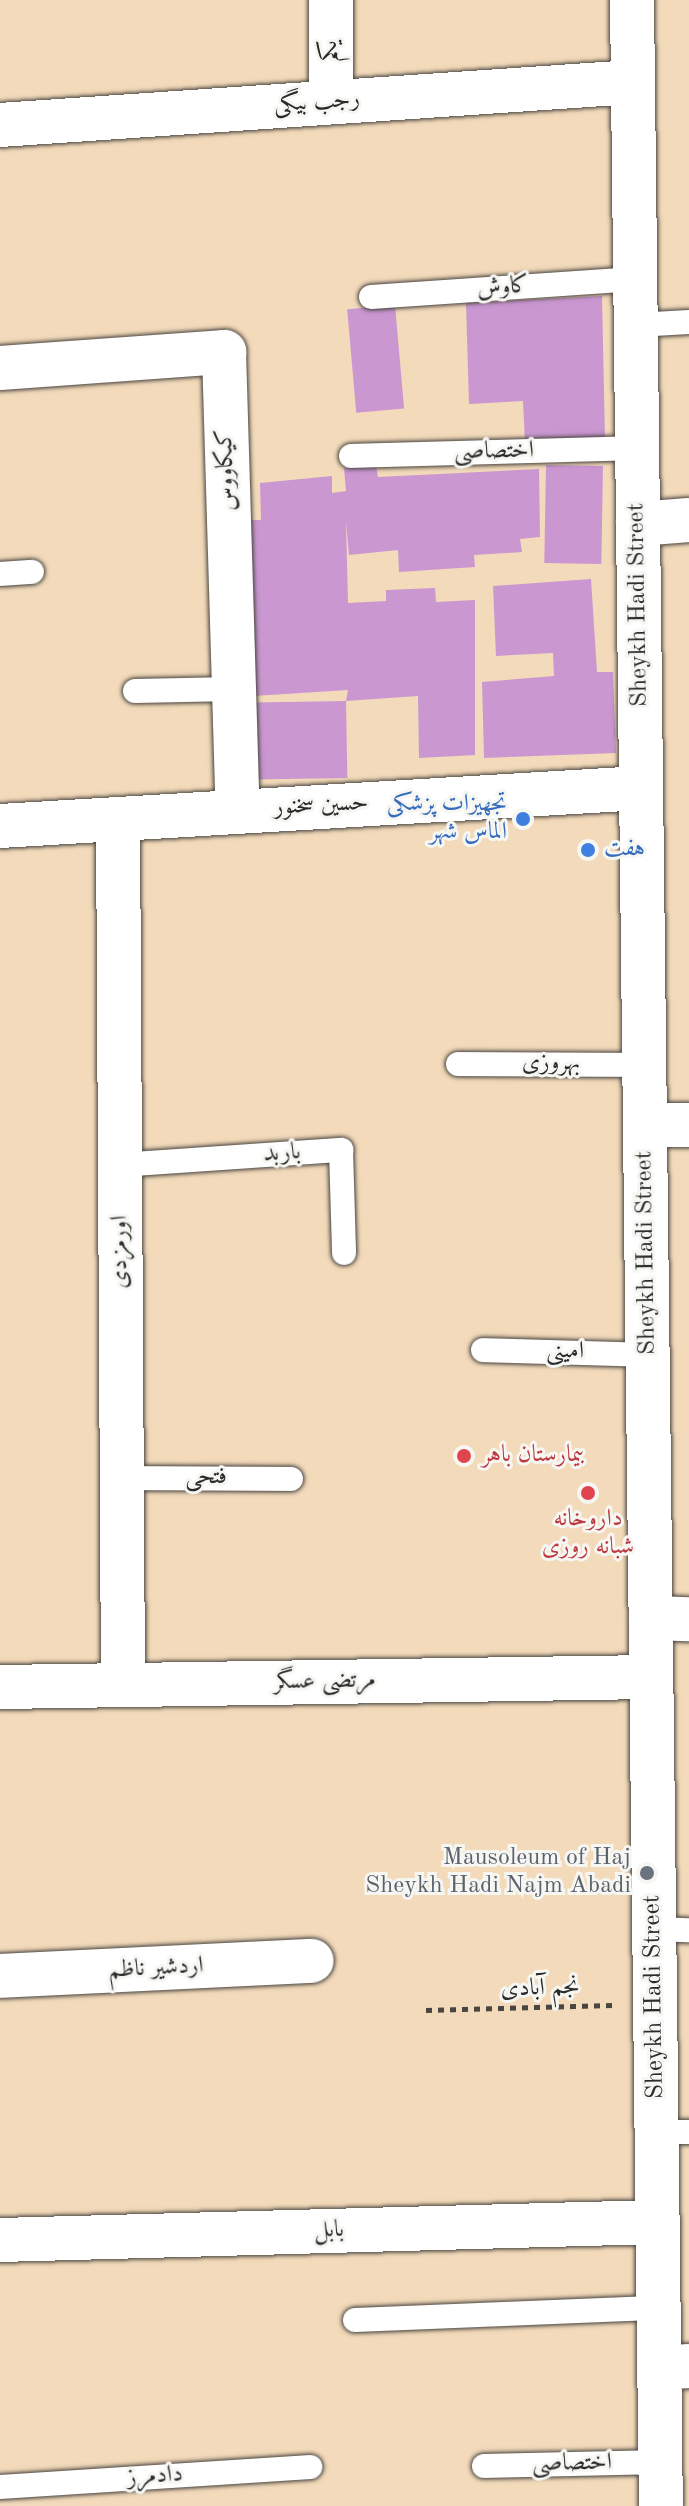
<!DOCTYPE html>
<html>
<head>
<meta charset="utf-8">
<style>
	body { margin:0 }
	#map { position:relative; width:689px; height:2506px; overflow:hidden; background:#f3daba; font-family:"Old Standard TT",Amiri,serif }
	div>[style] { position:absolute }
	.building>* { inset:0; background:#ca97d1; transform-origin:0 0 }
	.path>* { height:5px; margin-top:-2.5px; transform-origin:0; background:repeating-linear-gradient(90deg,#494540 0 6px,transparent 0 12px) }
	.roads { filter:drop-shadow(0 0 2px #494540) drop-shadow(0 0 2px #494540) }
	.lane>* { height:24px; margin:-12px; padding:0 12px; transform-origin:12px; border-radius:12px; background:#fff }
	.street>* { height:44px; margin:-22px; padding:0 22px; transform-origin:22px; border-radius:22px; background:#fff }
	.secondary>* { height:44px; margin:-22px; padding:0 22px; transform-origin:22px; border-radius:22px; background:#fff }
	.dots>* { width:22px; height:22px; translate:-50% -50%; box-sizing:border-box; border:4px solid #f6f6f2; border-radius:50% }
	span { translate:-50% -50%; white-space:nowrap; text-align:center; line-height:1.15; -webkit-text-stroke:6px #f6f6f2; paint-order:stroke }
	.street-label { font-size:24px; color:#2b2b2b }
	.shop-label { font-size:24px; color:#366cbe }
	.right { translate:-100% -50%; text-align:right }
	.left { translate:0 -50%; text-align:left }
	.health-label { font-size:24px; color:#be3a42 }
	.worship-label { font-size:24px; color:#5b616d }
</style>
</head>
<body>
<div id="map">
	<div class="building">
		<div style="clip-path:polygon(602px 296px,605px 438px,525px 443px,523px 401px,469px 404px,466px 303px)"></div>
		<div style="left:395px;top:305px;width:104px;height:48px;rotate:85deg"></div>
		<div style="clip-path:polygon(376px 465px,378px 477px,539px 469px,540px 537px,520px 539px,522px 552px,474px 555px,475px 567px,399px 572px,398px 550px,349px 555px,346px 521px,348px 603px,386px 601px,386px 590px,435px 588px,436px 602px,475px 600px,475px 755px,419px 758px,418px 696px,346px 701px,348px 690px,252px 696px,246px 520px,261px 520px,260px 483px,332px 476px,332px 493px,346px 491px,344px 468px)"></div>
		<div style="left:546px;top:465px;width:57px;height:98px;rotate:1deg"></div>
		<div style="clip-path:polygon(591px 579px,597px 672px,613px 672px,616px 753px,484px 758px,482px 682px,554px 676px,553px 653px,496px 656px,493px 586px)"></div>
		<div style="left:346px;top:701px;width:77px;height:94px;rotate:89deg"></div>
	</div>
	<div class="path">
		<div style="left:426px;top:2010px;width:187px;rotate:-1.5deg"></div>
	</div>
	<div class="roads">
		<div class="lane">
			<div style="left:371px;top:297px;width:265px;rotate:-3.9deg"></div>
			<div style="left:636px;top:325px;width:53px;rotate:-3.2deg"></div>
			<div style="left:351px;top:456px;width:286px;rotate:-1.6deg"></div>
			<div style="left:0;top:574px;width:32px;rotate:-4deg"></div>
			<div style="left:135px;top:691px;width:99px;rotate:-1.2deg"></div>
			<div style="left:458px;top:1064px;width:187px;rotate:0.3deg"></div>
			<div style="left:120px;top:1165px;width:222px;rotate:-3.9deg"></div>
			<div style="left:341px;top:1150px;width:103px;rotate:88.3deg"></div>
			<div style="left:483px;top:1350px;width:165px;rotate:1.7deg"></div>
			<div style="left:122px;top:1478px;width:169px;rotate:0.3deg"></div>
			<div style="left:654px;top:1929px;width:35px;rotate:2deg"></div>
			<div style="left:657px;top:2132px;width:32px"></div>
			<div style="left:355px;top:2320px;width:304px;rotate:-2.3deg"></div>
			<div style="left:484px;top:2466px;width:177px;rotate:-1.3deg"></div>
			<div style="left:0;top:2487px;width:311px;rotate:-3.7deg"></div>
		</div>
		<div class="street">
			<div style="left:331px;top:0;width:102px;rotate:90deg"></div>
			<div style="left:0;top:125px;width:634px;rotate:-3.89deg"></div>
			<div style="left:0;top:368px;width:225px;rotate:-4.1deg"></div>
			<div style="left:224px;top:352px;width:459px;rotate:88.3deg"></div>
			<div style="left:638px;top:524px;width:51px;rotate:-4.5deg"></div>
			<div style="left:118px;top:819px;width:866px;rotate:89.67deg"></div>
			<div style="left:0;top:826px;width:642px;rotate:-3.39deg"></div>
			<div style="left:645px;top:1125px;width:44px"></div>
			<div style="left:651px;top:1618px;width:38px;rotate:2deg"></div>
			<div style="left:0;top:1687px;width:650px;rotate:-0.88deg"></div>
			<div style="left:0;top:1976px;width:312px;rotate:-2.8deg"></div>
			<div style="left:0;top:2240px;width:658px;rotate:-1.57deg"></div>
			<div style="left:660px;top:2368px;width:29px;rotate:-4deg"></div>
		</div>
		<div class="secondary">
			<div style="left:632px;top:0;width:2506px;rotate:89.34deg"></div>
		</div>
	</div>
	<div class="dots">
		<div style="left:523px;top:819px;background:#3f7fe0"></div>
		<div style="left:588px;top:850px;background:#3f7fe0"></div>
		<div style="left:464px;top:1456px;background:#e0444e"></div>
		<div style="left:588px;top:1493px;background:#e0444e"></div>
		<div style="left:647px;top:1873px;background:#6b7280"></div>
	</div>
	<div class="street-label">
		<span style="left:331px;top:51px;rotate:-90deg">یکم</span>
		<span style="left:317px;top:103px;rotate:-4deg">رجب بیگی</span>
		<span style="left:503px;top:288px;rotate:-4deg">کاوش</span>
		<span style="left:494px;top:452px;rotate:-1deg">اختصاصی</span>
		<span style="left:227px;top:470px;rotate:-92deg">کیکاووس</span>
		<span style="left:639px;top:605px;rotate:-91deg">Sheykh Hadi Street</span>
		<span style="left:321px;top:806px;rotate:-3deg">حسین سخنور</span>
		<span style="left:551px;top:1064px">بهروزی</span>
		<span style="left:282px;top:1154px;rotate:-4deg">باربد</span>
		<span style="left:121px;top:1252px;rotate:-90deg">اورمزدی</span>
		<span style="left:647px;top:1253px;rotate:-91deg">Sheykh Hadi Street</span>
		<span style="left:565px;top:1352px;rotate:1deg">امینی</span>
		<span style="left:206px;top:1478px">فتحی</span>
		<span style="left:325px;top:1682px;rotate:-1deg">مرتضی عسگر</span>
		<span style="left:156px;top:1969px;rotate:-3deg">اردشیر ناظم</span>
		<span style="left:540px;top:1989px;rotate:-2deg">نجم آبادی</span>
		<span style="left:655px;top:1997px;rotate:-91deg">Sheykh Hadi Street</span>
		<span style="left:329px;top:2231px;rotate:-2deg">بابل</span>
		<span style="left:572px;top:2464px;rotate:-1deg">اختصاصی</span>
		<span style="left:155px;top:2477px;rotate:-4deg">دادمرز</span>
	</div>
	<div class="shop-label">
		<span class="right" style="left:507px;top:819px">تجهیزات پزشکی<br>الماس شهر</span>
		<span class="left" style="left:604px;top:850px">هفت</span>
	</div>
	<div class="health-label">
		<span class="left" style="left:482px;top:1456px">بیمارستان باهر</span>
		<span style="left:588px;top:1534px">داروخانه<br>شبانه روزی</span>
	</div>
	<div class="worship-label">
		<span class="right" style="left:631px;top:1873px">Mausoleum of Haj<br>Sheykh Hadi Najm Abadi</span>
	</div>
</div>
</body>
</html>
